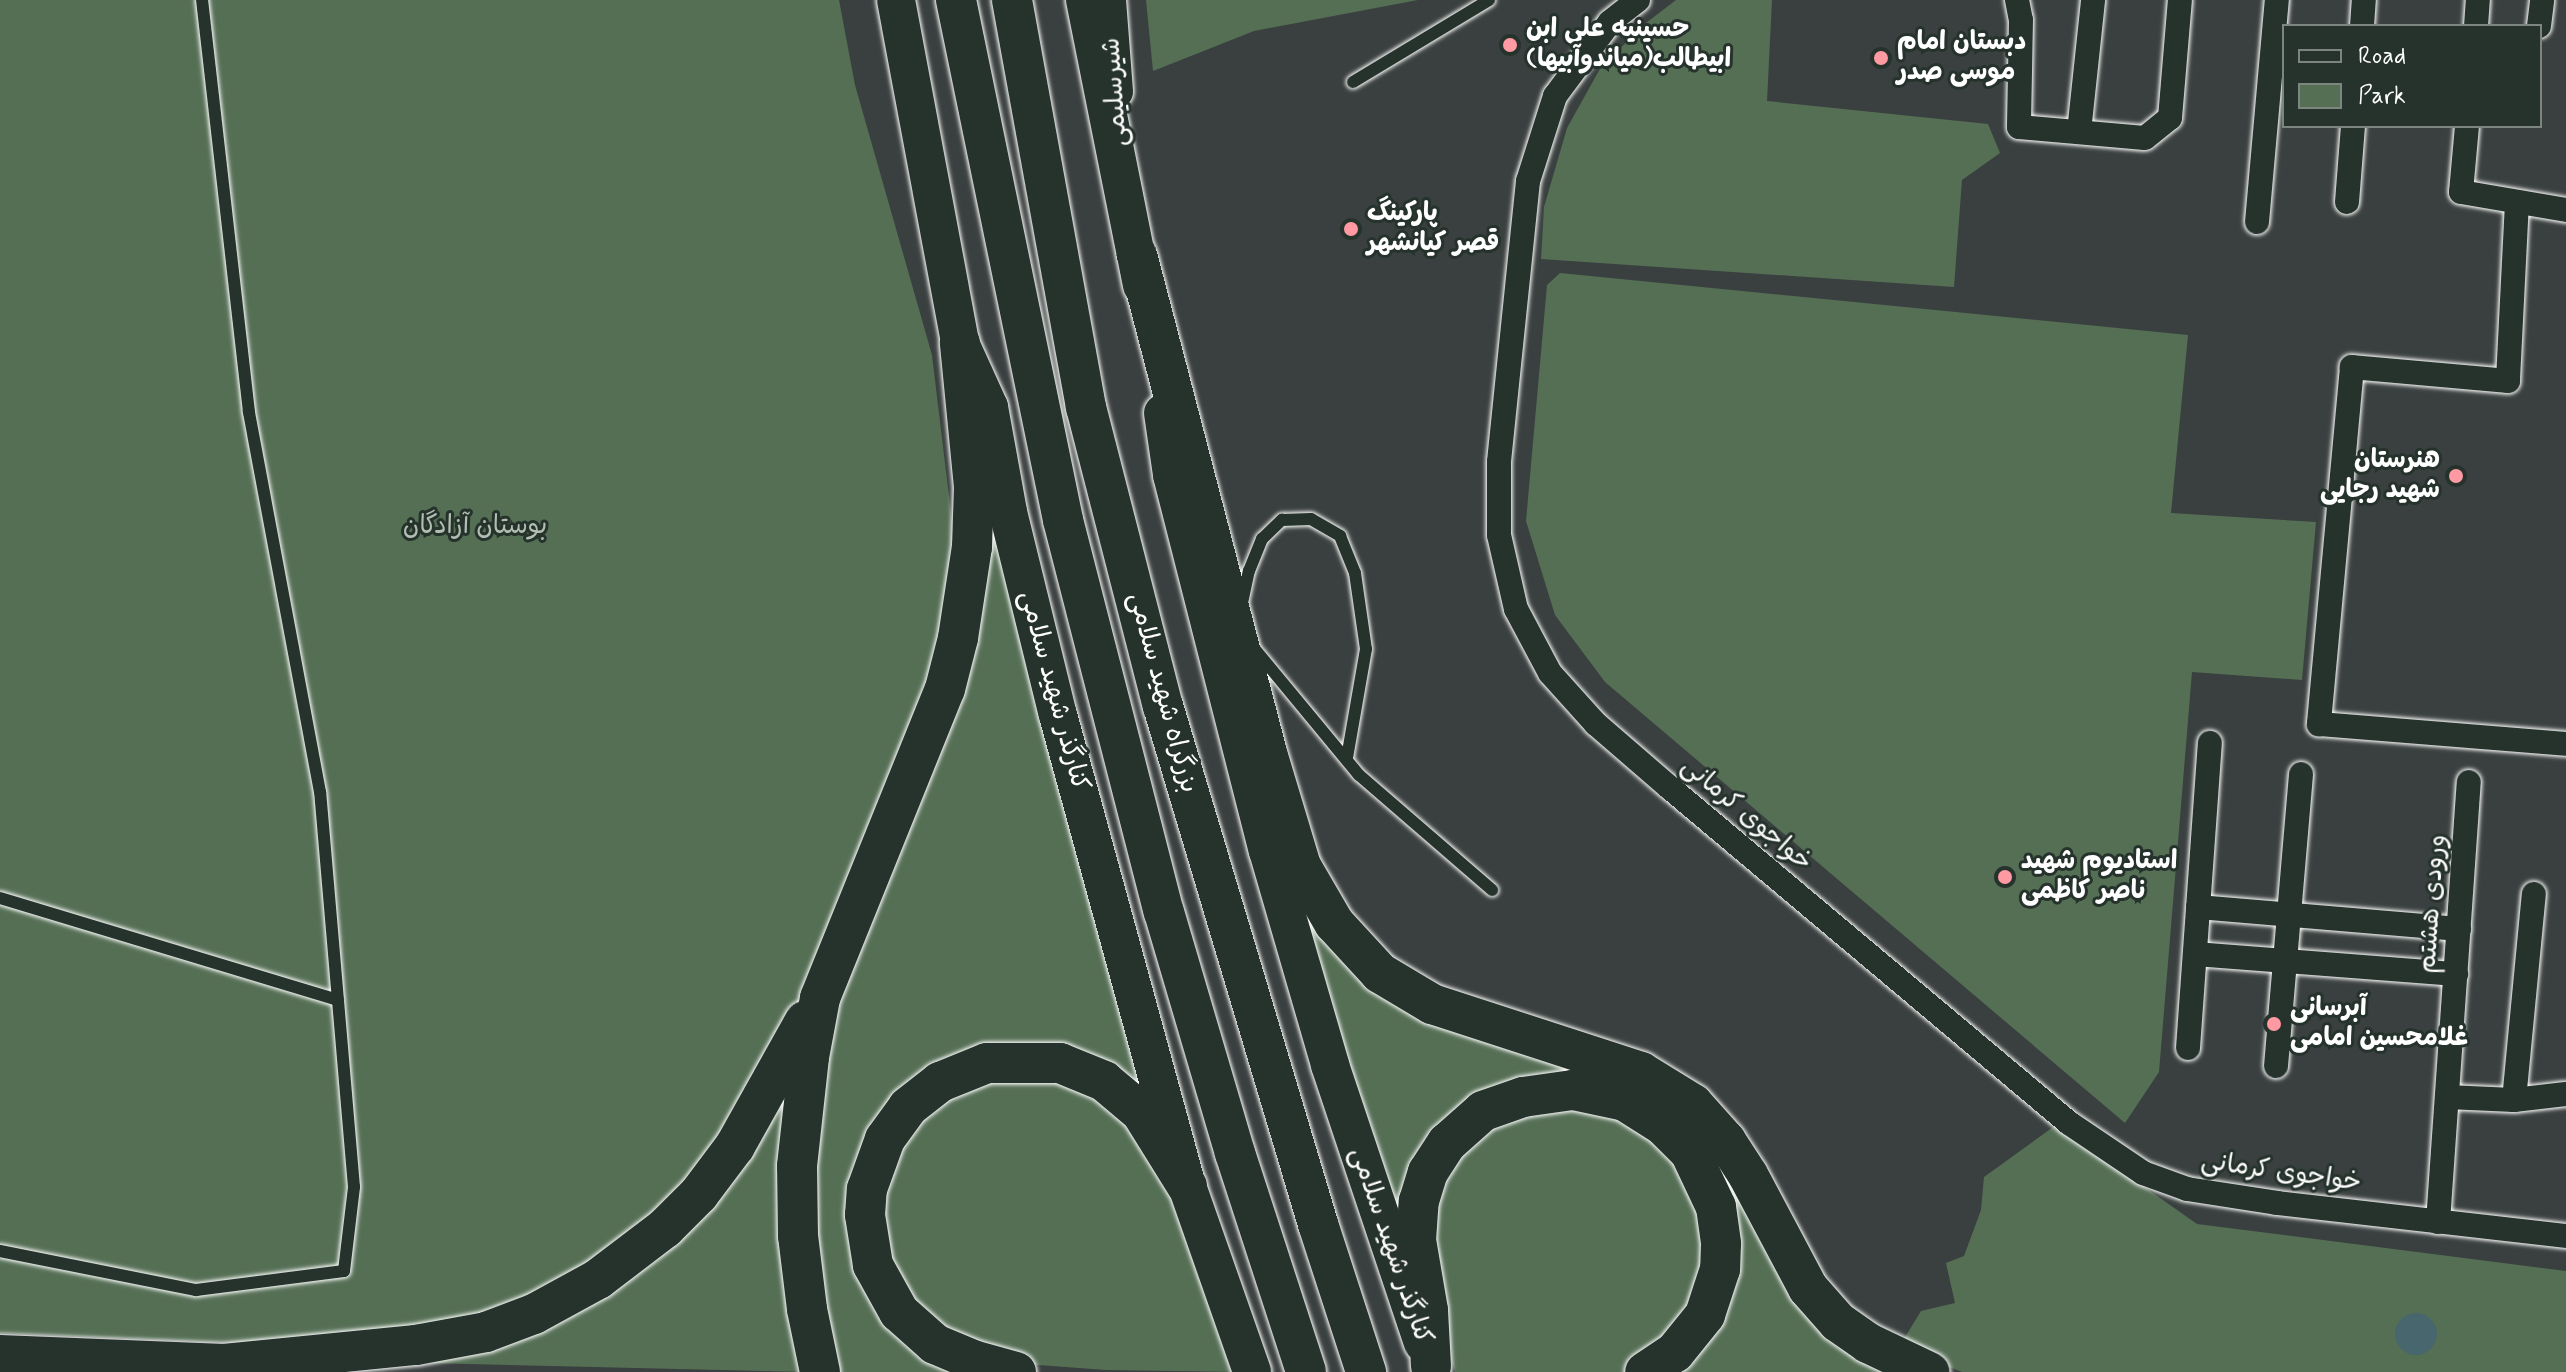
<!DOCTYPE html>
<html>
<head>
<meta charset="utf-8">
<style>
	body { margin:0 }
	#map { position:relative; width:2566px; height:1372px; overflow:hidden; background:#3a403f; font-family:Mynerve,"Playpen Sans Arabic",sans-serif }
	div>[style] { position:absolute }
	.green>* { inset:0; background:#556f55 }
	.water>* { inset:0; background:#47666d }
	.round { border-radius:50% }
	.roads { filter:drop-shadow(0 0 2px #fff) drop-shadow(0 0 2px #fff) }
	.service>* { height:12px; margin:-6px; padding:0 6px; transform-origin:6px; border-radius:6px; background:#26332d }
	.minor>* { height:24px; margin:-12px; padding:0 12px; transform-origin:12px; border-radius:12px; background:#26332d }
	.secondary>* { height:34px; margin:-17px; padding:0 17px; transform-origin:17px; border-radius:17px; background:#26332d }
	.primary>* { height:38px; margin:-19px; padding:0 19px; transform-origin:19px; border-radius:19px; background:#26332d }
	.trunk>* { height:40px; margin:-20px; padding:0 20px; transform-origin:20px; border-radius:20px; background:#26332d }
	.dots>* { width:22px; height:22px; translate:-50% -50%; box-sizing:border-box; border:4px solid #26332d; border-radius:50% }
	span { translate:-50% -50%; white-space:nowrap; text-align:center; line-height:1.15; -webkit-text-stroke:6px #26332d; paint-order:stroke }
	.poi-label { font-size:26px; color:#fff; font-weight:700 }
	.left { translate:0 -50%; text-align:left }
	.right { translate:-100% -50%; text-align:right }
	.street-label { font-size:26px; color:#fff }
	.park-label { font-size:26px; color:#b2beb2 }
	.legend { position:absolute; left:2282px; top:24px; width:260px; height:104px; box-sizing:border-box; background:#26332d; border:2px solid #7d8581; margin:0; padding:10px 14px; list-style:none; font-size:24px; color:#fff }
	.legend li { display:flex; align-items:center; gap:16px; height:40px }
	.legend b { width:40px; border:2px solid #7d8581 }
</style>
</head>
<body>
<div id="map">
	<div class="green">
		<div style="clip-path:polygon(0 0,839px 0,855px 85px,932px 355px,953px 530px,943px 620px,929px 675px,823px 958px,717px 1164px,530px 1308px,282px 1345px,0 1333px)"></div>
		<div style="clip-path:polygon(1146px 0,1418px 0,1254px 31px,1153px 71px)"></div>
		<div style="clip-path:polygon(1676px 0,1772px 0,1767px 101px,1988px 124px,2000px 153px,1962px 180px,1954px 287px,1541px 259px,1544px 207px,1567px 128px,1601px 67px,1646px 23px)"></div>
		<div style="clip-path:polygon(1560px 273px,2188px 335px,2171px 513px,2316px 522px,2302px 680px,2192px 672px,2159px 1072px,2125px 1123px,1605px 682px,1555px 615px,1526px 521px,1547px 285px)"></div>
		<div style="clip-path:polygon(984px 496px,1175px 1159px,1062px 1058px,898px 1105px,867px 1280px,1010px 1372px,831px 1372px,810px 1251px,818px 1066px)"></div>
		<div style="clip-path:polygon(1294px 885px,1329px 937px,1661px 1098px,1898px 1372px,1660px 1372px,1685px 1354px,1724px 1208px,1596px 1086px,1442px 1137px,1421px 1310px)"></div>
		<div style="clip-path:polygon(787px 1068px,810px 1372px,383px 1362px,589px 1290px)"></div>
		<div style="clip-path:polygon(996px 1069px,1110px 1095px,1173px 1188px,1241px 1372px,1106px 1370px,1025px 1364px,928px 1331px,870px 1222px,902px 1125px)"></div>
		<div style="clip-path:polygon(1616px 1106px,1704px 1194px,1702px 1304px,1626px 1372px,1455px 1372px,1427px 1280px,1439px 1169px,1485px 1119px)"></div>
		<div style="clip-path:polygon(2056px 1125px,2197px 1224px,2566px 1271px,2566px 1372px,1962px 1372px,1899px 1347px,1921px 1311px,1955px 1303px,1946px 1263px,1964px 1256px,1981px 1210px,1984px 1177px)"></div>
	</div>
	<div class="water">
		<div class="round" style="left:2395px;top:1313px;width:42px;height:42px"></div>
	</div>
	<div class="roads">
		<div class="service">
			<div style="left:1353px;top:82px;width:159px;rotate:-31.1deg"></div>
			<div style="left:1242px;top:603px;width:33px;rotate:-78deg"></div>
			<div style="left:1249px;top:571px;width:35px;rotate:-68deg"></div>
			<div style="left:1262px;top:539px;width:28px;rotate:-44deg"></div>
			<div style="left:1282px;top:520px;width:29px;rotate:-2deg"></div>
			<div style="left:1311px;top:519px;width:34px;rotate:30deg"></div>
			<div style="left:1340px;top:536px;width:40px;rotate:68deg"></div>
			<div style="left:1355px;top:573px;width:77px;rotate:81.8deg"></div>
			<div style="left:1366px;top:649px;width:111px;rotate:99.9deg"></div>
			<div style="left:1253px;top:647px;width:166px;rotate:50.4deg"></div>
			<div style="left:1359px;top:775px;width:176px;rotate:40.8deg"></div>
			<div style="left:0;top:898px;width:353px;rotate:16.8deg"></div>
			<div style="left:0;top:1251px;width:200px;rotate:11.3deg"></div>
			<div style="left:196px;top:1290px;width:149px;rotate:-7.3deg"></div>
			<div style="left:344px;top:1271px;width:85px;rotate:-83.2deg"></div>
			<div style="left:354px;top:1187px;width:396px;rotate:-94.9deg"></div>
			<div style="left:320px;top:792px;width:387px;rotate:-100.6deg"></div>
			<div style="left:249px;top:412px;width:415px;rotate:-96.5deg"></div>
		</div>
		<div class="minor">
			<div style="left:1638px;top:0;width:36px;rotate:142deg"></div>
			<div style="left:1610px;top:22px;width:92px;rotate:126.6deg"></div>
			<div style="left:1555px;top:96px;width:89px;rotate:107.6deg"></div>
			<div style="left:1528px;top:181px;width:282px;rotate:95.9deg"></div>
			<div style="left:1499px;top:462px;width:73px;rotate:90deg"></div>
			<div style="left:1499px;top:535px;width:76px;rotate:77.1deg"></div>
			<div style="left:1516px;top:609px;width:72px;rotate:62deg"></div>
			<div style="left:1550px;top:673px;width:69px;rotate:48deg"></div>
			<div style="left:1596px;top:724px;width:96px;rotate:40.8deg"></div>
			<div style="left:1669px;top:787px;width:522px;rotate:40.03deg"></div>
			<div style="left:2069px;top:1123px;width:89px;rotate:34deg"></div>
			<div style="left:2143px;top:1173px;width:47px;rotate:20deg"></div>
			<div style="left:2187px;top:1189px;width:91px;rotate:8.8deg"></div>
			<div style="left:2277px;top:1203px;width:291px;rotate:6.5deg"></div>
			<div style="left:2017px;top:0;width:20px;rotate:79deg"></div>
			<div style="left:2021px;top:20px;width:107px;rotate:91.1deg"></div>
			<div style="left:2019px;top:127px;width:126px;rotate:5deg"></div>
			<div style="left:2145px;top:138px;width:32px;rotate:-39deg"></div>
			<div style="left:2170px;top:118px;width:118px;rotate:-85.2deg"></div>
			<div style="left:2362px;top:26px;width:26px;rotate:-86deg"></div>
			<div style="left:2476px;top:26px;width:26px;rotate:-86deg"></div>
			<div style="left:2539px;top:26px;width:26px;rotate:-83deg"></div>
			<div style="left:2467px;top:126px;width:66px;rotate:95.2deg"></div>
			<div style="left:2461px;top:192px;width:107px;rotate:9.7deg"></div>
			<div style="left:2079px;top:132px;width:133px;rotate:-83.9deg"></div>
			<div style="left:2347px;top:202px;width:76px;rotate:-85.5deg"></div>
			<div style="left:2517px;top:202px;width:179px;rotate:92.9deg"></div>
			<div style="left:2508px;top:381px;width:157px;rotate:-174.9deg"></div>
			<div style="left:2352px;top:367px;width:359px;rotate:95.3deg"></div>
			<div style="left:2319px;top:724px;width:248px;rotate:4.6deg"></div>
			<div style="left:2257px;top:222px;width:223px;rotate:-84.9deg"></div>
			<div style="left:2198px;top:907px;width:262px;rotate:4.8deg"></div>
			<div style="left:2195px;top:954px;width:262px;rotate:4.4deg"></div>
			<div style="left:2188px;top:1048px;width:306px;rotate:-85.9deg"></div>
			<div style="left:2276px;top:1066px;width:293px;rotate:-85.1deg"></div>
			<div style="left:2447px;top:1097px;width:67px;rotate:2.6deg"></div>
			<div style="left:2514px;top:1100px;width:52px;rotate:-6.6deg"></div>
			<div style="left:2514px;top:1100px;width:207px;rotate:-84.5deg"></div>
			<div style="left:2438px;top:1222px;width:441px;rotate:-86deg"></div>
		</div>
		<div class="secondary">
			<div style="left:1109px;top:0;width:92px;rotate:85.6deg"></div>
		</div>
		<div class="primary">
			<div style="left:896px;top:0;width:349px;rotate:79.4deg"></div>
			<div style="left:960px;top:343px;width:70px;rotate:65.6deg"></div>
			<div style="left:989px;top:407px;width:107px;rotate:79.7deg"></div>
			<div style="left:1008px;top:512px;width:209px;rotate:76.2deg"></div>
			<div style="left:1058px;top:715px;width:488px;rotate:74.7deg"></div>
			<div style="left:1187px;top:1186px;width:197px;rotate:70.7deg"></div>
			<div style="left:1085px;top:0;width:291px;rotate:78.7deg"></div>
			<div style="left:1163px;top:413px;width:63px;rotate:81.7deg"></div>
			<div style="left:1172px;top:475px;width:388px;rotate:75.7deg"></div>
			<div style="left:1268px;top:851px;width:223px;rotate:73.8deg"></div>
			<div style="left:1330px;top:1065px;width:293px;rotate:71.5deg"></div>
		</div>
		<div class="trunk">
			<div style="left:956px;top:0;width:531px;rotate:78.37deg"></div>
			<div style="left:1063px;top:520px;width:405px;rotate:75.6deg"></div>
			<div style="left:1164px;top:912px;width:251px;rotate:73.6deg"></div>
			<div style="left:1235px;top:1153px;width:230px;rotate:72deg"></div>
			<div style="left:1012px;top:0;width:414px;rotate:79.7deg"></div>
			<div style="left:1086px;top:407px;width:309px;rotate:75.6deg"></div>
			<div style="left:1163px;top:706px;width:541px;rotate:73.34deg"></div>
			<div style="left:1318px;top:1224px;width:156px;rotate:72deg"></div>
			<div style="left:1137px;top:255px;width:515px;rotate:75.37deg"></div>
			<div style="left:1267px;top:753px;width:118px;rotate:73.3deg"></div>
			<div style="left:1301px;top:866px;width:66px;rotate:59.9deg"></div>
			<div style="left:1334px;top:923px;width:68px;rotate:47.4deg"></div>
			<div style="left:1380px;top:973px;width:61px;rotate:30.8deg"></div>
			<div style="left:1432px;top:1004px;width:220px;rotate:18deg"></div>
			<div style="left:1641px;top:1072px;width:61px;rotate:31.6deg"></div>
			<div style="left:1693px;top:1104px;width:50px;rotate:48.3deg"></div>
			<div style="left:1726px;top:1141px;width:40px;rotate:57.1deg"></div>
			<div style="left:1748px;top:1175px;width:128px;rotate:62deg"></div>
			<div style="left:1808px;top:1288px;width:45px;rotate:48.6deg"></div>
			<div style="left:1838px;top:1322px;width:37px;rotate:35deg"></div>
			<div style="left:1868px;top:1343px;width:68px;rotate:25.4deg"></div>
			<div style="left:0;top:1355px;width:250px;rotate:2.3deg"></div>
			<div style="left:224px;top:1364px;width:193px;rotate:-5.7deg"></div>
			<div style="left:416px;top:1345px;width:71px;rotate:-10.5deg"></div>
			<div style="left:486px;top:1332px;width:51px;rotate:-20.6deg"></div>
			<div style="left:534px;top:1314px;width:73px;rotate:-28.7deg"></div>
			<div style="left:598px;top:1279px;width:84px;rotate:-37.3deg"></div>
			<div style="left:665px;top:1228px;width:48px;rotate:-45deg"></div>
			<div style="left:699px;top:1194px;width:60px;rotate:-53.1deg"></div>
			<div style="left:735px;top:1146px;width:143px;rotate:-60.8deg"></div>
			<div style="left:1431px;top:1366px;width:56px;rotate:-93.1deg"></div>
			<div style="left:1428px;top:1310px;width:71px;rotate:-99.7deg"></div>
			<div style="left:1416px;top:1240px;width:39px;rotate:-86deg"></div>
			<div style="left:1419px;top:1201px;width:30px;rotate:-73deg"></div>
			<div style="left:1428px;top:1172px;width:35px;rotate:-57deg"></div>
			<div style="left:1447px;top:1143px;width:48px;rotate:-41.6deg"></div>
			<div style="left:1483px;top:1111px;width:42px;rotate:-19.3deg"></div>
			<div style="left:1523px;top:1097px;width:50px;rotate:-8deg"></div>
			<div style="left:1573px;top:1090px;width:53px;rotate:11.9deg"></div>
			<div style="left:1625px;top:1101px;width:45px;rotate:32.3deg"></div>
			<div style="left:1663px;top:1125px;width:38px;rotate:45deg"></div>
			<div style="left:1690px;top:1152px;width:61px;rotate:64.7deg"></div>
			<div style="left:1716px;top:1207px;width:37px;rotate:82deg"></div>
			<div style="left:1721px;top:1244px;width:25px;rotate:92deg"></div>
			<div style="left:1720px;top:1269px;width:48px;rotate:108.1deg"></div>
			<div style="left:1705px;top:1315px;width:48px;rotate:129deg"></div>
			<div style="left:1675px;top:1352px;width:36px;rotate:146deg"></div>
			<div style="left:820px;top:1372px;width:64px;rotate:-101.7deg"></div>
			<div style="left:807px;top:1309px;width:74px;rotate:-97deg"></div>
			<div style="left:798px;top:1236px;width:70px;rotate:-90.8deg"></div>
			<div style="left:797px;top:1166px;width:110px;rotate:-83.7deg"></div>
			<div style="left:809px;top:1057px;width:60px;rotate:-79.4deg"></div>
			<div style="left:820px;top:998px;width:333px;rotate:-68deg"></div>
			<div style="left:945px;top:689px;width:53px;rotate:-75.7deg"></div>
			<div style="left:958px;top:638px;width:92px;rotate:-81.3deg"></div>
			<div style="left:972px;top:547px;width:60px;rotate:-88.1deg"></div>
			<div style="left:974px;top:487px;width:145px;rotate:-95.6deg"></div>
			<div style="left:1016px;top:1372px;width:45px;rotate:-164.4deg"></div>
			<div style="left:973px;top:1360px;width:41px;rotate:-157.2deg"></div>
			<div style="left:935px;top:1344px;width:48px;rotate:-138.4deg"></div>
			<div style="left:899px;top:1312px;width:54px;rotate:-119deg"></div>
			<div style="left:873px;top:1265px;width:51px;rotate:-99.1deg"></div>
			<div style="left:865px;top:1215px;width:26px;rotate:-86deg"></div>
			<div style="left:867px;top:1189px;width:53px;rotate:-70.2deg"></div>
			<div style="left:885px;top:1139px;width:39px;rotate:-54deg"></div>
			<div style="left:908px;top:1107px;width:41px;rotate:-38deg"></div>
			<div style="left:940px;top:1082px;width:51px;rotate:-22deg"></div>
			<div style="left:987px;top:1063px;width:73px"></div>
			<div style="left:1060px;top:1063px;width:48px;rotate:22.2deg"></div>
			<div style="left:1104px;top:1081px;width:48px;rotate:40deg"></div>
			<div style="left:1141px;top:1112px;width:87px;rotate:58.1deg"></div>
		</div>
	</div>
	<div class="dots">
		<div style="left:1510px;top:45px;background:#ff9aa2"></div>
		<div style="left:1881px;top:58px;background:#ff9aa2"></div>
		<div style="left:1351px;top:229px;background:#ff9aa2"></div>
		<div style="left:2456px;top:476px;background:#ff9aa2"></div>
		<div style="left:2005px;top:877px;background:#ff9aa2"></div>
		<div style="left:2274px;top:1024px;background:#ff9aa2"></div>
	</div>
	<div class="poi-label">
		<span class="left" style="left:1526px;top:45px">حسینیه علی ابن<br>ابیطالب(میاندوآبیها)</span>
		<span class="left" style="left:1897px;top:58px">دبستان امام<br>موسی صدر</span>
		<span class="left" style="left:1367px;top:229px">پارکینگ<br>قصر کیانشهر</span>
		<span class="right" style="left:2440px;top:476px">هنرستان<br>شهید رجایی</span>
		<span class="left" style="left:2021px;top:877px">استادیوم شهید<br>ناصر کاظمی</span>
		<span class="left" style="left:2290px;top:1024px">آبرسانی<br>غلامحسین امامی</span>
	</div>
	<div class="street-label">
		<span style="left:1116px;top:92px;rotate:-94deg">شیرسلیمی</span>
		<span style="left:1053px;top:691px;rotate:75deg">کنارگذر شهید سلامی</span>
		<span style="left:1162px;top:693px;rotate:75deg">بزرگراه شهید سلامی</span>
		<span style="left:1746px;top:815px;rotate:40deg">خواجوی کرمانی</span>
		<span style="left:2433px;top:904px;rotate:-86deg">ورودی هشتم</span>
		<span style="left:2281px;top:1173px;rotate:8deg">خواجوی کرمانی</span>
		<span style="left:1390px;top:1246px;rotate:71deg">کنارگذر شهید سلامی</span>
	</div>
	<div class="park-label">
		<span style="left:475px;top:527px">بوستان آزادگان</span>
	</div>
	<ul class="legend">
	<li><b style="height:10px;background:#26332d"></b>Road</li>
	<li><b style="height:22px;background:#556f55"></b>Park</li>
	</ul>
</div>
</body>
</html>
